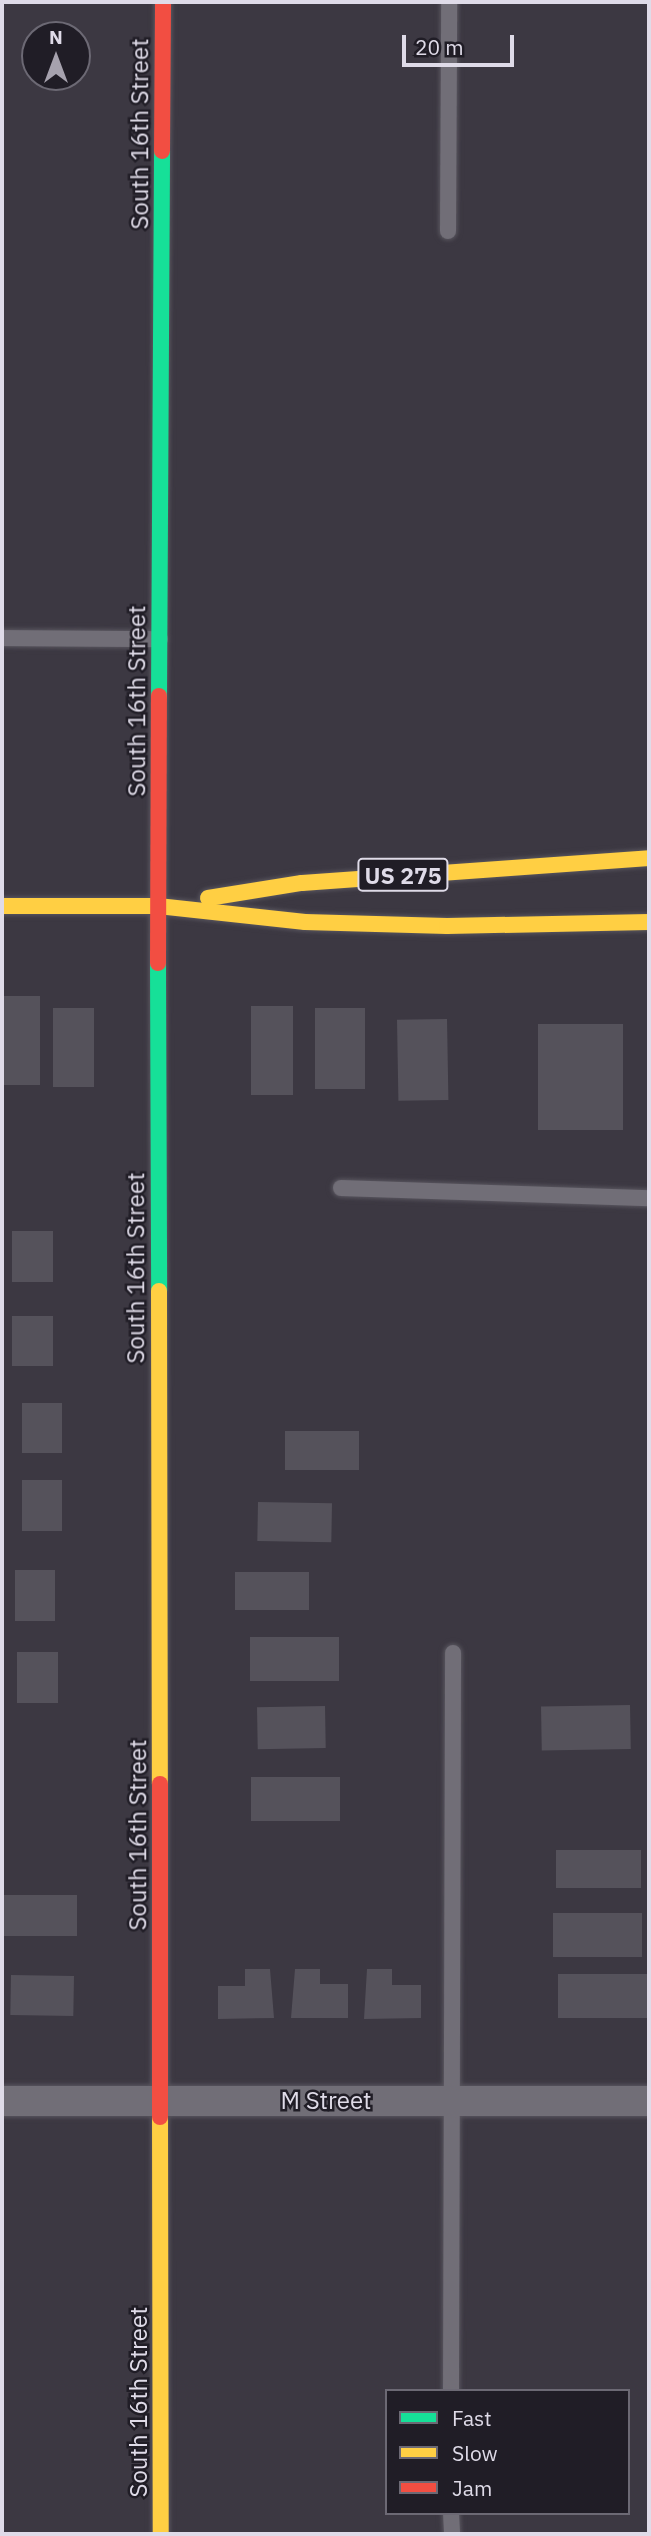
<!DOCTYPE html>
<html>
<head>
<meta charset="utf-8">
<style>
	body { margin:0 }
	#map { position:relative; width:651px; height:2536px; overflow:hidden; background:#3c3842; font-family:"IBM Plex Sans",sans-serif }
	div>[style] { position:absolute }
	.building>* { inset:0; background:#55525b; transform-origin:0 0 }
	.roads { filter:drop-shadow(0 0 2px #58555e) drop-shadow(0 0 2px #58555e) }
	.lane>* { height:16px; margin:-8px; padding:0 8px; transform-origin:8px; border-radius:8px; background:#716e77 }
	.street>* { height:30px; margin:-15px; padding:0 15px; transform-origin:15px; border-radius:15px; background:#716e77 }
	.fast>* { height:16px; margin:-8px; padding:0 8px; transform-origin:8px; border-radius:8px; background:#16e098 }
	.slow>* { height:16px; margin:-8px; padding:0 8px; transform-origin:8px; border-radius:8px; background:#ffcf43 }
	.jam>* { height:16px; margin:-8px; padding:0 8px; transform-origin:8px; border-radius:8px; background:#f24e42 }
	span { translate:-50% -50%; white-space:nowrap; text-align:center; line-height:1.15; -webkit-text-stroke:5px #201d26; paint-order:stroke }
	.shield-label span { padding:2px 5px; background:#201d26; border:2px solid; border-radius:5px; -webkit-text-stroke-width:0 }
	.shield-label { font-size:23px; color:#dfdbe8; font-weight:700 }
	.street-label { font-size:24px; color:#dfdbe8 }
	.frame { position:absolute; inset:0; border:4px solid #dfdbe8; pointer-events:none }
	.legend { position:absolute; left:385px; top:2389px; width:245px; height:126px; box-sizing:border-box; background:#201d26; border:2px solid #6c6974; margin:0; padding:9px 12px; list-style:none; font-size:21px; color:#dfdbe8 }
	.legend li { display:flex; align-items:center; gap:14px; height:35px }
	.legend b { width:35px; border:2px solid #6c6974 }
	.north { position:absolute; left:21px; top:21px; width:70px; height:70px; box-sizing:border-box; background:#201d26; border:2px solid #6c6974; border-radius:50%; rotate:0deg; font-size:19px; font-weight:700; line-height:28px; text-align:center; color:#dfdbe8 }
	.north::after { content:''; display:block; margin:auto; width:24px; height:32px; background:#a6a2ae; clip-path:polygon(50% 0,100% 100%,50% 72%,0 100%) }
	.scale { position:absolute; left:402px; top:35px; width:112px; height:32px; box-sizing:border-box; border:4px solid #dfdbe8; border-top:0; padding-left:9px; font-size:21px; line-height:24px; white-space:nowrap; color:#dfdbe8; -webkit-text-stroke:5px #201d26; paint-order:stroke }
</style>
</head>
<body>
<div id="map">
	<div class="building">
		<div style="left:2px;top:996px;width:38px;height:89px"></div>
		<div style="left:251px;top:1006px;width:42px;height:89px"></div>
		<div style="left:53px;top:1008px;width:41px;height:79px"></div>
		<div style="left:315px;top:1008px;width:50px;height:81px"></div>
		<div style="left:447px;top:1019px;width:81px;height:50px;rotate:89deg"></div>
		<div style="left:623px;top:1024px;width:106px;height:85px;rotate:90deg"></div>
		<div style="left:12px;top:1231px;width:41px;height:51px"></div>
		<div style="left:12px;top:1316px;width:41px;height:50px"></div>
		<div style="left:22px;top:1403px;width:40px;height:50px"></div>
		<div style="left:285px;top:1431px;width:74px;height:39px"></div>
		<div style="left:22px;top:1480px;width:40px;height:51px"></div>
		<div style="left:258px;top:1502px;width:74px;height:39px;rotate:1deg"></div>
		<div style="left:15px;top:1570px;width:40px;height:51px"></div>
		<div style="left:235px;top:1572px;width:74px;height:38px"></div>
		<div style="left:250px;top:1637px;width:89px;height:44px"></div>
		<div style="left:17px;top:1652px;width:41px;height:51px"></div>
		<div style="left:630px;top:1705px;width:44px;height:89px;rotate:89deg"></div>
		<div style="left:325px;top:1706px;width:42px;height:68px;rotate:89deg"></div>
		<div style="left:340px;top:1777px;width:44px;height:89px;rotate:90deg"></div>
		<div style="left:556px;top:1850px;width:85px;height:38px"></div>
		<div style="left:2px;top:1895px;width:75px;height:41px"></div>
		<div style="left:553px;top:1913px;width:89px;height:44px"></div>
		<div style="clip-path:polygon(245px 1969px,270px 1969px,274px 2018px,218px 2019px,218px 1986px,245px 1986px)"></div>
		<div style="clip-path:polygon(295px 1969px,320px 1969px,320px 1984px,348px 1984px,348px 2018px,291px 2018px)"></div>
		<div style="clip-path:polygon(367px 1969px,392px 1969px,392px 1985px,421px 1985px,421px 2018px,364px 2019px)"></div>
		<div style="left:558px;top:1974px;width:89px;height:44px"></div>
		<div style="left:11px;top:1975px;width:63px;height:40px;rotate:1deg"></div>
	</div>
	<div class="roads">
		<div class="lane">
			<div style="left:448px;top:231px;width:229px;rotate:-89.7deg"></div>
			<div style="left:2px;top:638px;width:158px;rotate:0.4deg"></div>
			<div style="left:341px;top:1188px;width:308px;rotate:1.9deg"></div>
			<div style="left:451px;top:2391px;width:738px;rotate:-89.84deg"></div>
			<div style="left:451px;top:2513px;width:21px;rotate:87deg"></div>
		</div>
		<div class="street">
			<div style="left:2px;top:2101px;width:647px"></div>
		</div>
		<div class="fast">
			<div style="left:159px;top:696px;width:545px;rotate:-89.68deg"></div>
			<div style="left:158px;top:963px;width:328px;rotate:89.8deg"></div>
		</div>
		<div class="slow">
			<div style="left:208px;top:898px;width:95px;rotate:-9.1deg"></div>
			<div style="left:302px;top:883px;width:348px;rotate:-4.1deg"></div>
			<div style="left:2px;top:906px;width:156px"></div>
			<div style="left:158px;top:906px;width:148px;rotate:6.2deg"></div>
			<div style="left:305px;top:922px;width:142px;rotate:1.6deg"></div>
			<div style="left:447px;top:926px;width:202px;rotate:-1.1deg"></div>
			<div style="left:159px;top:1291px;width:493px;rotate:89.9deg"></div>
			<div style="left:160px;top:2117px;width:417px;rotate:89.9deg"></div>
		</div>
		<div class="jam">
			<div style="left:162px;top:151px;width:149px;rotate:-89.6deg"></div>
			<div style="left:158px;top:963px;width:267px;rotate:-89.8deg"></div>
			<div style="left:160px;top:1784px;width:333px;rotate:90deg"></div>
		</div>
	</div>
	<div class="shield-label">
		<span style="left:403px;top:875px">US 275</span>
	</div>
	<div class="street-label">
		<span style="left:140px;top:134px;rotate:-90deg">South 16th Street</span>
		<span style="left:137px;top:701px;rotate:-90deg">South 16th Street</span>
		<span style="left:136px;top:1268px;rotate:-90deg">South 16th Street</span>
		<span style="left:138px;top:1835px;rotate:-90deg">South 16th Street</span>
		<span style="left:326px;top:2101px">M Street</span>
		<span style="left:139px;top:2402px;rotate:-90deg">South 16th Street</span>
	</div>
	<div class="frame"></div>
	<ul class="legend">
	<li><b style="height:9px;background:#16e098"></b>Fast</li>
	<li><b style="height:9px;background:#ffcf43"></b>Slow</li>
	<li><b style="height:9px;background:#f24e42"></b>Jam</li>
	</ul>
	<div class="north">N</div>
	<div class="scale">20 m</div>
</div>
</body>
</html>
